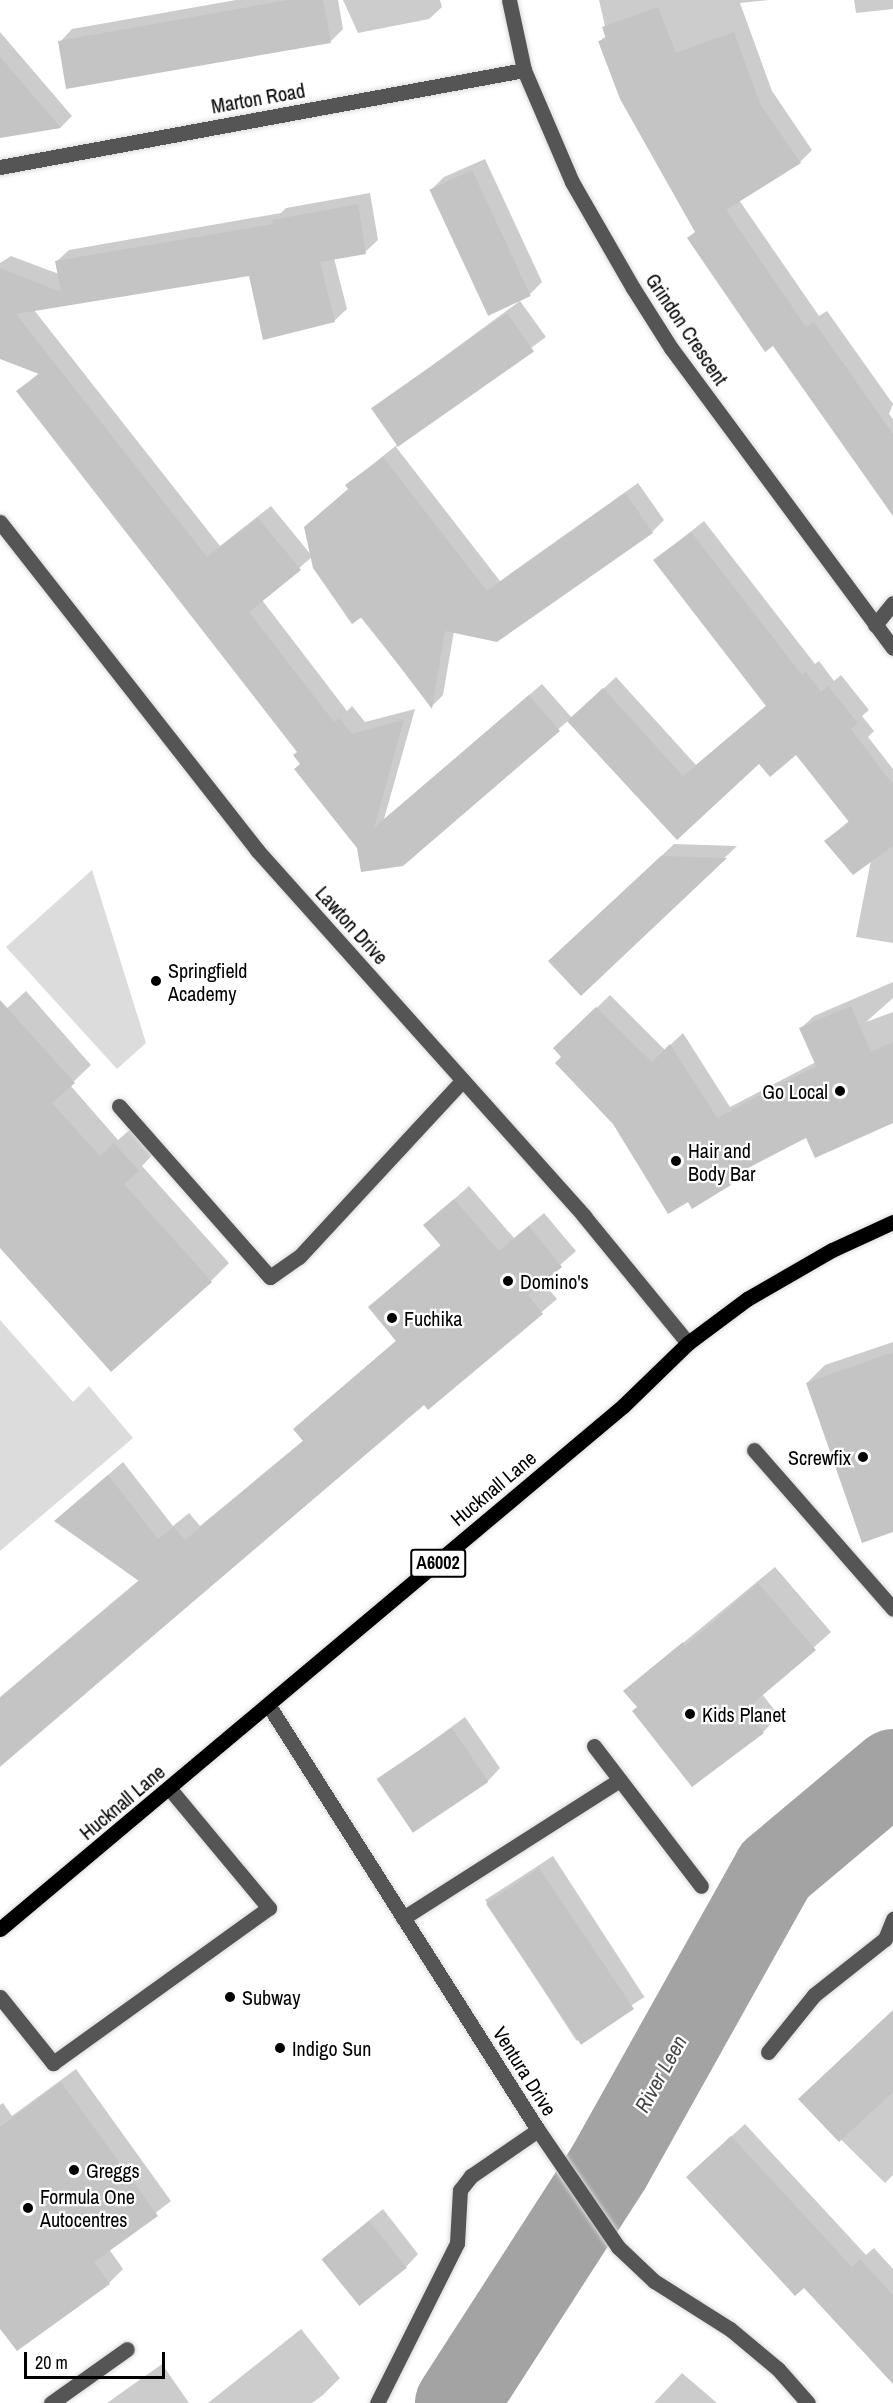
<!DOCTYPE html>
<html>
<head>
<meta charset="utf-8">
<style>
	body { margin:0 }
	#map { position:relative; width:893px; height:2403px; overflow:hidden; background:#fff; font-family:"Archivo Narrow",sans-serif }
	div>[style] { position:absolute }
	.green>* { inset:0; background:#dcdcdc }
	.shadow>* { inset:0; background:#0003; transform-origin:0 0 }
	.river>* { height:84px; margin:-42px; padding:0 42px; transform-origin:42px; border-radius:42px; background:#a3a3a3 }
	.building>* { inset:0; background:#c4c4c4; transform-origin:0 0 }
	.roads { filter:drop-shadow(0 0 2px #dbdbdb) drop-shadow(0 0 2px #dbdbdb) }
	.minor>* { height:15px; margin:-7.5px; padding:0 7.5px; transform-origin:7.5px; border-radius:7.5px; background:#555 }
	.major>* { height:15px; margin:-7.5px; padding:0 7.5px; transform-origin:7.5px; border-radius:7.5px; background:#000 }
	.dots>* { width:16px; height:16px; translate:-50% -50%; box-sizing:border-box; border:3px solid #fff; border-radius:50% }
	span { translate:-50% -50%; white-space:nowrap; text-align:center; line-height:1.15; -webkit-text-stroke:4.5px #fff; paint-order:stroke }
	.shield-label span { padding:2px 4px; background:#fff; border:2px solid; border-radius:4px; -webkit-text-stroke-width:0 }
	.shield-label { font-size:18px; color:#000; font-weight:700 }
	.street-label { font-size:20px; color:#000 }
	.poi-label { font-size:20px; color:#000 }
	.left { translate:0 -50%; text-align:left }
	.right { translate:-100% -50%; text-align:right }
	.water-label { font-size:21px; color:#444; font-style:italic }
	.scale { position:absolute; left:24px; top:2352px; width:141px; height:27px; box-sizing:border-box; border:3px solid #000; border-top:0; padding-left:8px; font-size:18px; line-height:21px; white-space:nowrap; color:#000; -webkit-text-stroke:4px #fff; paint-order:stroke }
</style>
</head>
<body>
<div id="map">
	<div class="green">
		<div style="clip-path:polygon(92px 870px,146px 1043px,117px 1069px,6px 947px)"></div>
		<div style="clip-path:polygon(0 1320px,73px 1402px,89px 1386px,133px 1438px,0 1551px)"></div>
	</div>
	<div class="shadow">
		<div style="clip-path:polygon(236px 0,338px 0,343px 29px,330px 42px,60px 42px,72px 29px)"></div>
		<div style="clip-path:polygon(343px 0,440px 0,442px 7px,429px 19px,358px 33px)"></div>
		<div style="clip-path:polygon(599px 0,769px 0,740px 3px,772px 91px,812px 150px,800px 162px,739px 200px,819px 316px,827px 311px,893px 404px,889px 414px,893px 419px,893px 468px,774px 344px,696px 231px,600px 41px,607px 35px)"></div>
		<div style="clip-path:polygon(854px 0,893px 0,893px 9px,856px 13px)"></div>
		<div style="clip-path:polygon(0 32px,72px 116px,61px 127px,0 137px)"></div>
		<div style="clip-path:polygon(485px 159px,542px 282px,529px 295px,431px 190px,444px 177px)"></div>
		<div style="clip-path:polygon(370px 193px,378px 240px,365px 252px,334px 258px,347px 309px,334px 321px,250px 274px,34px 310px,220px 546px,271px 506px,312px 556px,350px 488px,347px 485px,398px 444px,373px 409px,520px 301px,546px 337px,396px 447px,500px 581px,638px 483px,664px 520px,652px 532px,454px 631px,443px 695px,432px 706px,312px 557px,262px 600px,347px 711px,352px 706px,365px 722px,415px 709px,384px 819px,542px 684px,572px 718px,616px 677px,696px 765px,767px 705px,655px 560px,704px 521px,815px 664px,819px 661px,834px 681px,841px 675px,869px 710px,862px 716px,874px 731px,868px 737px,893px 769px,893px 943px,856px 937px,871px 860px,826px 841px,850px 820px,796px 752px,759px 762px,677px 837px,569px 720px,403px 864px,359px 848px,298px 752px,18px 391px,39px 373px,0 357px,0 263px,11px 256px,59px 274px,56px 262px,69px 250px,281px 213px,286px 208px)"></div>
		<div style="clip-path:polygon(674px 844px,737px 846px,581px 994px,563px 949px)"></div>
		<div style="clip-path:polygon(893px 982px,893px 998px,866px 1022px,893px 1012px,893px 1123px,806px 1136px,742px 1170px,730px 1184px,614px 1124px,555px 1048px,610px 995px,665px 1050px,683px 1033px,730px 1107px,816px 1062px,801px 1028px,814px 1016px)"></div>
		<div style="clip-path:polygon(26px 991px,91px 1065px,70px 1085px,118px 1140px,133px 1127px,155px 1152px,142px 1166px,229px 1263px,211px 1281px,0 1246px,0 1007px,4px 1011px)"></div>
		<div style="clip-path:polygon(469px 1186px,514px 1238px,544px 1213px,576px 1251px,542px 1281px,557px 1299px,429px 1408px,425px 1403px,0 1767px,0 1697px,139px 1580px,56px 1520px,123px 1462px,173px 1526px,189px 1513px,200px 1526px,304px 1440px,310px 1415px,397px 1340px,385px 1293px,442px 1244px,425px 1225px)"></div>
		<div style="clip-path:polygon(893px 1342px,893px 1531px,807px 1383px,825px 1365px)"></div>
		<div style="clip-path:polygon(775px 1567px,831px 1632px,762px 1694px,779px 1716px,763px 1732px,638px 1706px,625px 1691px)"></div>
		<div style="clip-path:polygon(465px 1717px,500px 1768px,488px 1781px,379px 1780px)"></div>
		<div style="left:553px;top:1856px;width:168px;height:81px;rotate:57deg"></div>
		<div style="clip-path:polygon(893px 2011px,893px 2175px,885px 2183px,800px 2099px)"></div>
		<div style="clip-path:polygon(76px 2069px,171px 2201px,109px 2249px,123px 2269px,109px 2283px,17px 2349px,0 2326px,0 2105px,3px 2103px,12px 2116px)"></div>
		<div style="clip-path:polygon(745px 2124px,866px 2255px,874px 2248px,893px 2269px,893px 2381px,701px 2164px)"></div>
		<div style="clip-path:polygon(383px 2209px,418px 2254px,406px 2267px,323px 2258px)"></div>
		<div style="clip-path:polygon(301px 2329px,340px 2378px,323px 2395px,312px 2403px,208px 2403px)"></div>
		<div style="clip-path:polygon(162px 2364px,189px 2403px,107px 2403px)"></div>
		<div style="clip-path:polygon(682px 2373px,717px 2403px,654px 2403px)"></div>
	</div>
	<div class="river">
		<div style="left:457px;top:2403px;width:281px;rotate:-57.2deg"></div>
		<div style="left:609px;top:2167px;width:340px;rotate:-60.8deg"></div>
		<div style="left:775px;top:1870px;width:154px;rotate:-40deg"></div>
	</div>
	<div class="building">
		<div style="clip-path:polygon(288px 0,323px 0,331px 43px,66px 89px,58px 41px)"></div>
		<div style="clip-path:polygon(658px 7px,676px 53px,734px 32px,760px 104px,801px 163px,726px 210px,806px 327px,814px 322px,893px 434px,893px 516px,773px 346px,765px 352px,687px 238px,695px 232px,620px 99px,598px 41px,606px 39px,602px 27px)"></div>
		<div style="clip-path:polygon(0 57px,61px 128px,0 138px)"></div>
		<div style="left:472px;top:170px;width:139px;height:47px;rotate:65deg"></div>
		<div style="clip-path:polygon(358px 204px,366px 254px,320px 262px,335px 322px,263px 340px,249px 276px,16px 314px,207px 557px,258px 518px,301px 570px,249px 612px,334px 722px,339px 718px,352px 734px,404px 720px,374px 828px,529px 695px,560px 731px,403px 866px,361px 872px,357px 848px,294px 769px,300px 764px,293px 755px,297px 752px,16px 391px,39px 374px,0 359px,0 268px,61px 292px,55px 261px,273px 224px,272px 220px)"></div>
		<div style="left:507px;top:313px;width:47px;height:166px;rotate:55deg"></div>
		<div style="clip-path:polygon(383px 457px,487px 591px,625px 493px,653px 533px,497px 642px,445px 631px,432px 709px,362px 617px,352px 624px,313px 568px,304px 527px,348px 489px,345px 485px)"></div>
		<div style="clip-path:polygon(691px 532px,802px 675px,806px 672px,821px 692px,828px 686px,841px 702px,858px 723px,851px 729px,893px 785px,893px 846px,853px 875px,824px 841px,849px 822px,796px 755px,770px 777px,759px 764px,677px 840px,567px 721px,603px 688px,683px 776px,766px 706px,653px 560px)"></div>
		<div style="clip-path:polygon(661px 856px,727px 858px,581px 996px,548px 961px)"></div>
		<div style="clip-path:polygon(0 1000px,75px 1083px,52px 1103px,100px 1156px,114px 1143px,139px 1171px,124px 1184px,212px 1282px,111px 1372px,0 1248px)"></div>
		<div style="clip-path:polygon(851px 1006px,871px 1052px,893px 1042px,893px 1123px,815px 1158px,806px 1138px,727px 1179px,731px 1185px,692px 1209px,688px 1202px,668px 1214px,613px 1124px,555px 1063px,561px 1057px,553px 1048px,596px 1007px,652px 1062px,670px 1044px,717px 1118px,816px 1066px,799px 1028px)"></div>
		<div style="clip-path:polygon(454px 1199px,499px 1251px,529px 1226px,562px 1267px,528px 1295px,543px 1314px,428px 1410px,424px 1405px,0 1766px,0 1698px,139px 1581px,54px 1521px,108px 1475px,158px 1539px,174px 1527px,185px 1540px,303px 1441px,293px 1429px,396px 1341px,368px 1307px,441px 1246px,423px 1225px)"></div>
		<div style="clip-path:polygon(893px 1352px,893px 1532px,862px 1543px,806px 1383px)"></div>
		<div style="clip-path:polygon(758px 1583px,816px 1650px,745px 1710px,764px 1733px,692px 1787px,632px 1711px,637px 1707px,623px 1691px,683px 1642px,685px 1646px)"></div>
		<div style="left:452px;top:1728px;width:65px;height:91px;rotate:56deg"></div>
		<div style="left:539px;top:1868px;width:170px;height:64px;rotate:56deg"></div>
		<div style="clip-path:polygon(893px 2010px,893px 2092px,839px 2142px,798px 2099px)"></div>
		<div style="clip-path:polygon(61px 2082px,158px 2216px,94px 2262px,110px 2284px,17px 2351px,0 2329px,0 2127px)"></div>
		<div style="clip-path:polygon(731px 2136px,852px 2267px,860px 2259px,893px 2295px,893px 2384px,804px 2288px,795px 2296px,686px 2177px)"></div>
		<div style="left:369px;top:2221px;width:60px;height:61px;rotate:51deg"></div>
	</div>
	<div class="roads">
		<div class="minor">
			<div style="left:509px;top:0;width:72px;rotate:77.9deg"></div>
			<div style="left:524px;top:70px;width:122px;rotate:66.8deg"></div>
			<div style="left:572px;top:182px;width:122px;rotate:60.1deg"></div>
			<div style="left:633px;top:288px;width:71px;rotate:57.7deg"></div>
			<div style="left:671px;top:348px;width:373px;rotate:53.5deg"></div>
			<div style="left:0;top:167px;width:533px;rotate:-10.49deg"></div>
			<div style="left:0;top:522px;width:417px;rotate:51.9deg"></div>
			<div style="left:257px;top:850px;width:491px;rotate:48.2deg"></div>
			<div style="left:584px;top:1216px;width:164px;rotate:50.7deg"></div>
			<div style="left:875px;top:625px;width:28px;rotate:-51deg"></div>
			<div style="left:119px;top:1106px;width:228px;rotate:48.6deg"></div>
			<div style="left:270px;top:1277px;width:35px;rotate:-35deg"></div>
			<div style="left:299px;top:1257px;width:241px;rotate:-47.2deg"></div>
			<div style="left:754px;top:1450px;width:211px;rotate:48.8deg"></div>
			<div style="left:269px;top:1706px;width:502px;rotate:57.61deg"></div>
			<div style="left:538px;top:2130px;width:142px;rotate:55.6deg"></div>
			<div style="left:618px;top:2247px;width:50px;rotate:43.4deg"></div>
			<div style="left:654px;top:2281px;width:90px;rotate:32.3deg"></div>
			<div style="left:730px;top:2329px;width:62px;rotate:39.8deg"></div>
			<div style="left:778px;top:2369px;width:45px;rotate:48.6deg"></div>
			<div style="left:594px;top:1746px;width:176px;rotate:52.6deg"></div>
			<div style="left:403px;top:1918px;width:257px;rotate:-32.5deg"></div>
			<div style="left:0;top:1997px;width:85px;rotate:51.2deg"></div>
			<div style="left:53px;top:2063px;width:266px;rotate:-35.7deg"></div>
			<div style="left:269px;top:1908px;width:155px;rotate:-129.8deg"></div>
			<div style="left:768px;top:2052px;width:73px;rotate:-51.1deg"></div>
			<div style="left:814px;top:1995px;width:90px;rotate:-38.3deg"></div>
			<div style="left:885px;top:1939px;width:22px;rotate:-68deg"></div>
			<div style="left:51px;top:2403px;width:93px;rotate:-35.4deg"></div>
			<div style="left:377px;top:2403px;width:179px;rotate:-63.4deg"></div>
			<div style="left:457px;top:2243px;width:53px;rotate:-86.8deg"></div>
			<div style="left:460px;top:2190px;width:18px;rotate:-52deg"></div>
			<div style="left:471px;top:2176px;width:81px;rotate:-34.5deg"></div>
		</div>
		<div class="major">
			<div style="left:0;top:1929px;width:813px;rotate:-40.01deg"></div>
			<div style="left:623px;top:1406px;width:91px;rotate:-44.1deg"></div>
			<div style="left:688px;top:1343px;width:74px;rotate:-36.7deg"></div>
			<div style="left:747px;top:1299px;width:98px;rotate:-30deg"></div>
			<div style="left:832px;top:1250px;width:67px;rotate:-24.7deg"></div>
		</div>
	</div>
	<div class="dots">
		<div style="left:156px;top:981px;background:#000"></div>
		<div style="left:840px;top:1091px;background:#000"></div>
		<div style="left:676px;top:1161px;background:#000"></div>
		<div style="left:508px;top:1281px;background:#000"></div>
		<div style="left:392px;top:1318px;background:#000"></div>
		<div style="left:863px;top:1457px;background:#000"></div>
		<div style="left:690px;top:1714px;background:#000"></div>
		<div style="left:230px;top:1997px;background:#000"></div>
		<div style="left:280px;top:2048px;background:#000"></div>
		<div style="left:74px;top:2170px;background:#000"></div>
		<div style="left:28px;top:2208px;background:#000"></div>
	</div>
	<div class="shield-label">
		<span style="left:438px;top:1563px">A6002</span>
	</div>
	<div class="street-label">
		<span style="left:258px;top:98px;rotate:-10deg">Marton Road</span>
		<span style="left:687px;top:329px;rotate:56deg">Grindon Crescent</span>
		<span style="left:352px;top:925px;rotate:48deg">Lawton Drive</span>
		<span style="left:493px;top:1488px;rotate:-40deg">Hucknall Lane</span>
		<span style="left:122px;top:1802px;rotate:-40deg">Hucknall Lane</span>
		<span style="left:525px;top:2071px;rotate:58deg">Ventura Drive</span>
	</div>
	<div class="poi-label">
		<span class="left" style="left:168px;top:982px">Springfield<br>Academy</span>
		<span class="right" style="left:828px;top:1091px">Go Local</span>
		<span class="left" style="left:688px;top:1162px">Hair and<br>Body Bar</span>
		<span class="left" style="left:520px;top:1281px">Domino's</span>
		<span class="left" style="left:404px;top:1318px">Fuchika</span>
		<span class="right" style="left:851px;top:1457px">Screwfix</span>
		<span class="left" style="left:702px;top:1714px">Kids Planet</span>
		<span class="left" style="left:242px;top:1997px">Subway</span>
		<span class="left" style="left:292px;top:2048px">Indigo Sun</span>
		<span class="left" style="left:86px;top:2170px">Greggs</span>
		<span class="left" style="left:40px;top:2208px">Formula One<br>Autocentres</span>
	</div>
	<div class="water-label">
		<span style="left:661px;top:2074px;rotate:-61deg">River Leen</span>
	</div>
	<div class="scale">20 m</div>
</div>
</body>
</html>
